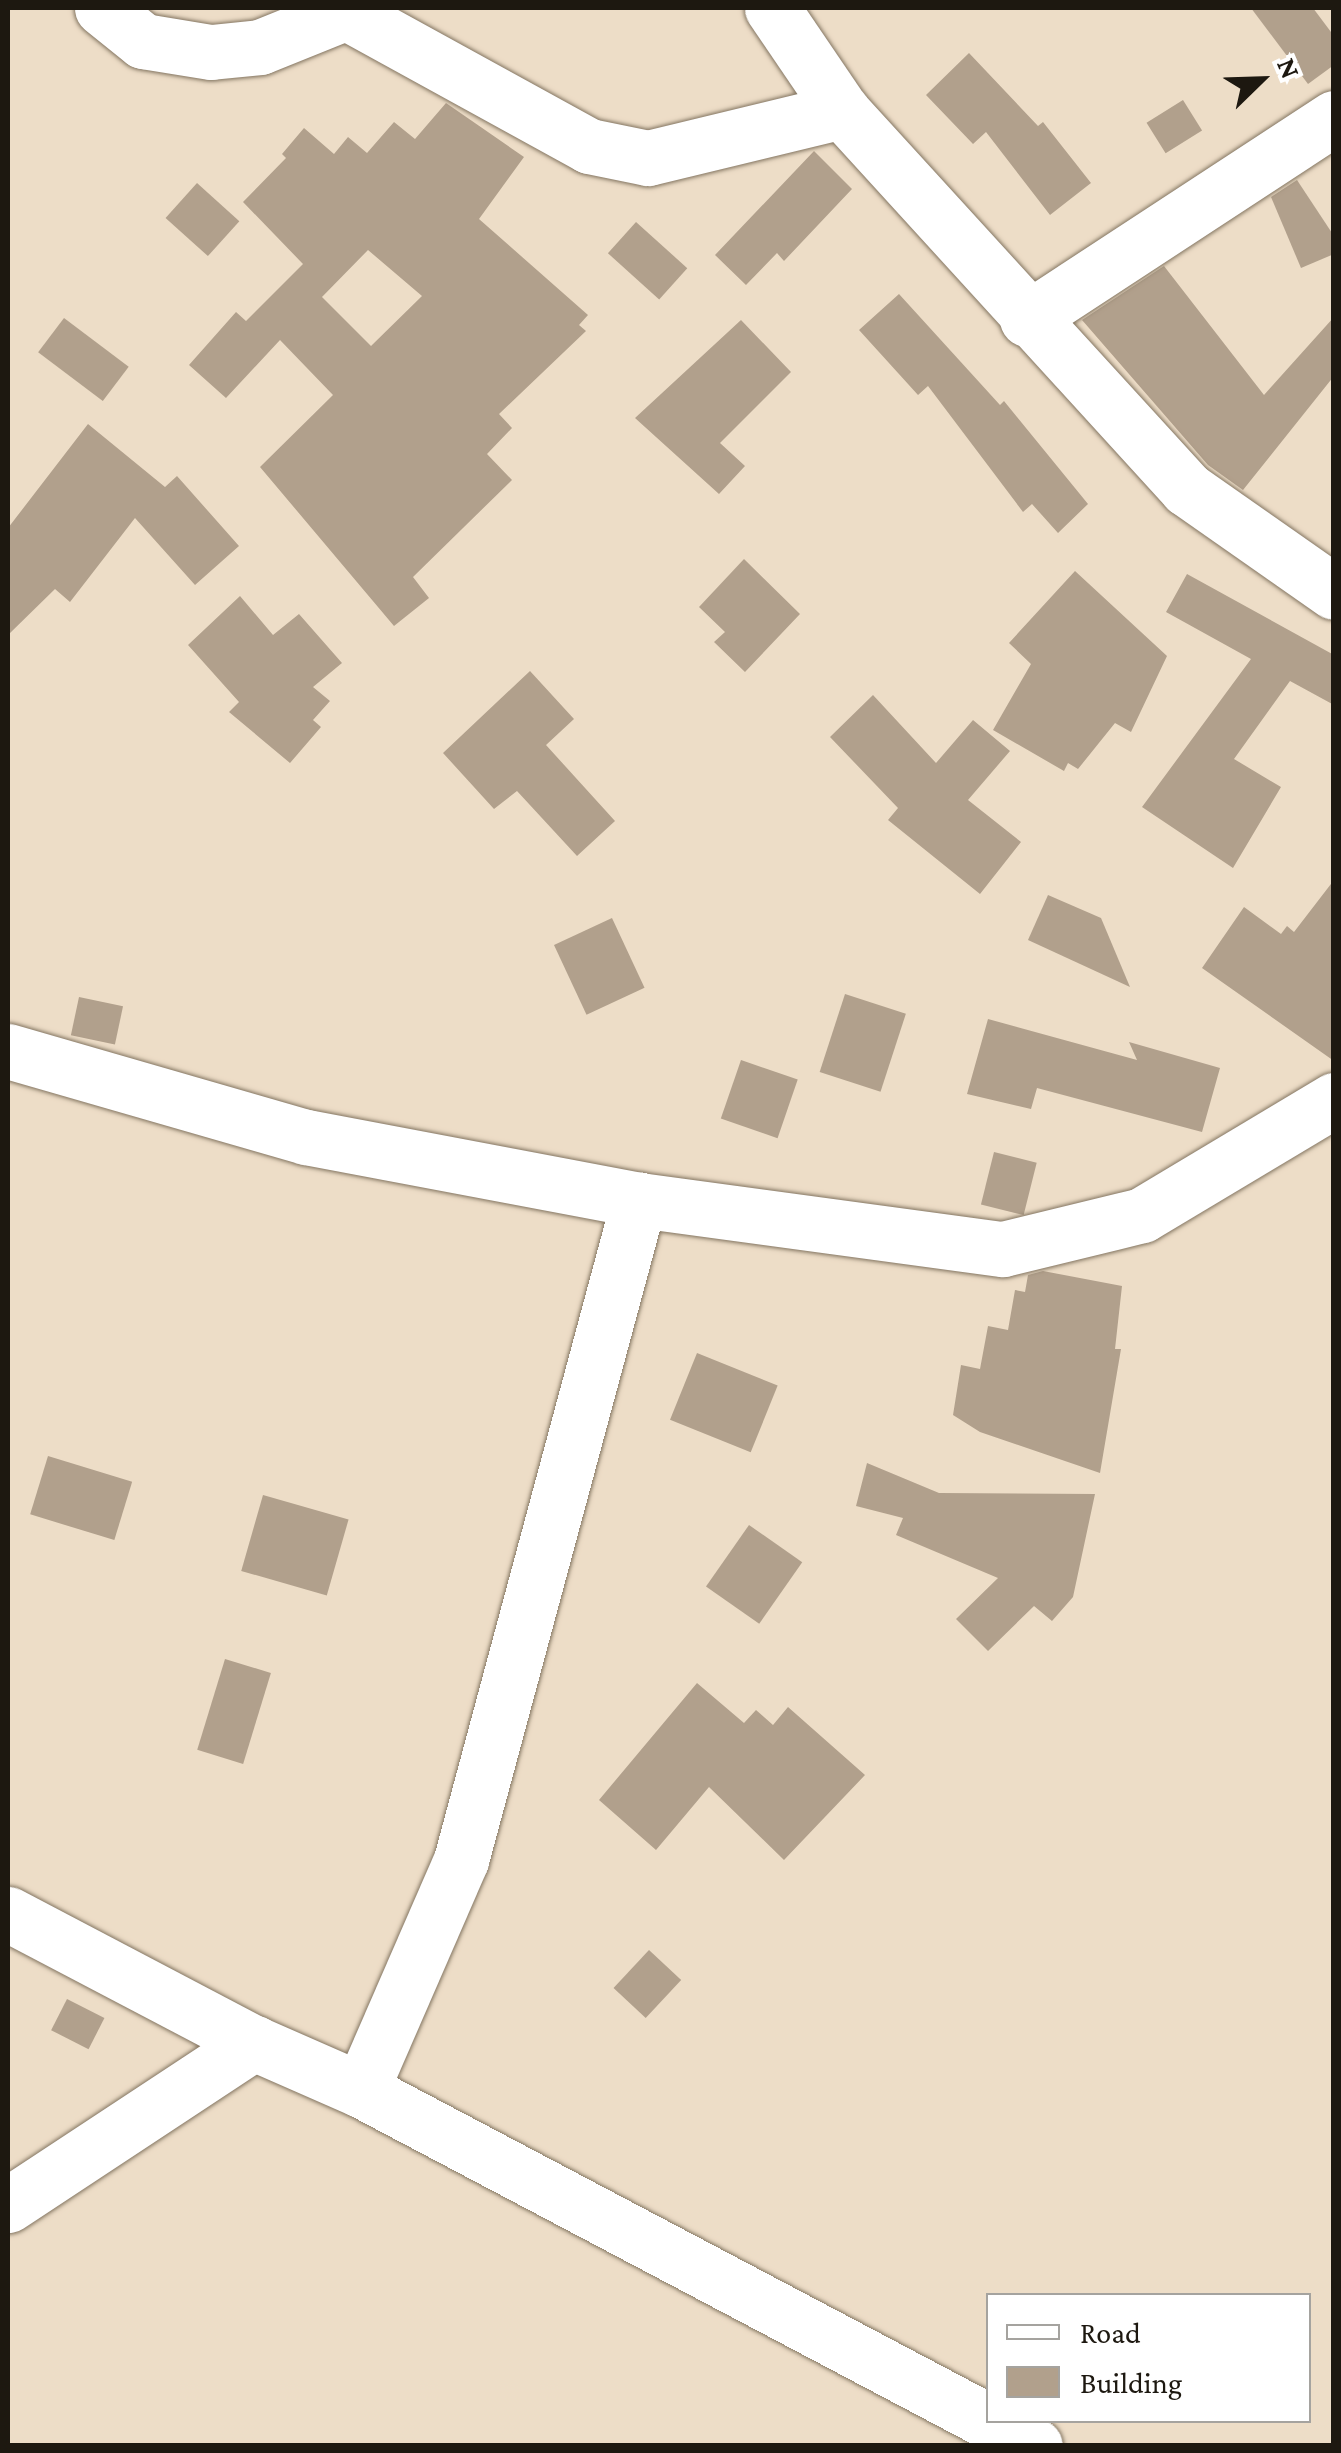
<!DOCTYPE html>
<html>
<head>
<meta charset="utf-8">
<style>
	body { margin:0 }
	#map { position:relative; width:1341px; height:2453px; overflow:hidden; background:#edddc7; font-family:"Crimson Pro",serif }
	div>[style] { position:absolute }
	.building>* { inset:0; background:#b1a08c; transform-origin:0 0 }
	.roads { filter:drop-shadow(0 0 2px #837561) drop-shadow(0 0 2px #837561) }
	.minor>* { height:55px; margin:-27.5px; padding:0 27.5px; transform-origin:27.5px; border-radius:27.5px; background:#fff }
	span { translate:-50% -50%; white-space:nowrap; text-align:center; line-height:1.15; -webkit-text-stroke:8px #fff; paint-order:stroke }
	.frame { position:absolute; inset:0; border:10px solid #1d1810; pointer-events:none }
	.legend { position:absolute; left:986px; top:2293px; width:325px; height:130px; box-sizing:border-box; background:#fff; border:2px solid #a5a39f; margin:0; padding:12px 18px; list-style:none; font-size:30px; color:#1d1810 }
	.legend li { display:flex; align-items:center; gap:20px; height:50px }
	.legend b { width:50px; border:2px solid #a5a39f }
	.north { position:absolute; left:1211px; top:30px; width:100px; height:100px; -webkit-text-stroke:8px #fff; paint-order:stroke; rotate:67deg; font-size:28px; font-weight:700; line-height:40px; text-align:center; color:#1d1810 }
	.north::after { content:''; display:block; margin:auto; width:35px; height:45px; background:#1d1810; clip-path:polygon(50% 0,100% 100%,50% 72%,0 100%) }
</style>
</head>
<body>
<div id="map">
	<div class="building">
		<div style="clip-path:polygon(1251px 8px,1313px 8px,1334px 36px,1334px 65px,1308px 84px)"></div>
		<div style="clip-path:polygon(969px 53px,1038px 126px,1043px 122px,1091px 183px,1050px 215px,986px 132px,973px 144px,926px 95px)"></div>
		<div style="left:1183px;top:100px;width:36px;height:43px;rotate:58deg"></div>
		<div style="clip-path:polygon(evenodd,446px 103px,524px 157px,479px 219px,588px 315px,579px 325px,586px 331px,499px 414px,512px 428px,487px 454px,512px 480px,413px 577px,429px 598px,394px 626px,260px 467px,333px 395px,280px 340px,226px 398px,189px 365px,236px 312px,246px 321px,303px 264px,243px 202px,286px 158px,282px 154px,304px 128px,334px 154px,348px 137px,367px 153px,394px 122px,415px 139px,446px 103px,368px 250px,422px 296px,371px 346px,322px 297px,368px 250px)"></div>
		<div style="clip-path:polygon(814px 151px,852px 189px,784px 261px,777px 253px,746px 285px,715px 255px)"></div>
		<div style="clip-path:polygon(1297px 180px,1334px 236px,1334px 254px,1301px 268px,1271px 197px)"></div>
		<div style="left:197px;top:183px;width:57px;height:47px;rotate:42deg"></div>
		<div style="left:636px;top:222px;width:69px;height:42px;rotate:42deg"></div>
		<div style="clip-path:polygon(1164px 266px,1264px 395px,1334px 317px,1334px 376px,1243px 490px,1208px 465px,1082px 320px)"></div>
		<div style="clip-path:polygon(899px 294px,1000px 405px,1004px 401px,1088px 504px,1058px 533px,1032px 504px,1023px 512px,928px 386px,918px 395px,859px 330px)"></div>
		<div style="left:64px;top:318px;width:81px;height:43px;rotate:37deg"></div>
		<div style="clip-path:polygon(741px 320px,791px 372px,720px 443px,745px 466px,719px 494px,635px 418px)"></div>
		<div style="clip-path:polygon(88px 424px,165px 487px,177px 476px,239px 546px,195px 585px,135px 518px,70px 602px,55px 589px,8px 635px,8px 528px)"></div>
		<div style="clip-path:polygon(744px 559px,800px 614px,745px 672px,714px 642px,725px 632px,699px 607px)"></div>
		<div style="clip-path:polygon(1075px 571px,1167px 656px,1131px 732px,1115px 723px,1078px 769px,1068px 763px,1064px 771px,993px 730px,1031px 664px,1009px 643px)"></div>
		<div style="clip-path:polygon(1187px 574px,1334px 655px,1334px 705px,1290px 681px,1234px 759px,1281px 787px,1233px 868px,1142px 807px,1251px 659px,1166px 612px)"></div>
		<div style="clip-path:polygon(240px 596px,273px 635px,299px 614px,342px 663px,313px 687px,330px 701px,313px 720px,321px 727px,290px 763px,229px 712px,239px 702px,188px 645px)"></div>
		<div style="clip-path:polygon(530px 671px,574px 719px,546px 745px,615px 821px,577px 856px,517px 791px,494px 809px,443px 753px)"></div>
		<div style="clip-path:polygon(873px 695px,936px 763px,973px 720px,1010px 751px,968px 800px,1021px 842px,980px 894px,888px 820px,898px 808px,830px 737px)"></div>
		<div style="clip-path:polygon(1334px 880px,1334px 1061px,1202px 968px,1244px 907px,1281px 934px,1287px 926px,1294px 932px)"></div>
		<div style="clip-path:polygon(1048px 895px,1101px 918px,1130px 987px,1028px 940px)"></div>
		<div style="left:612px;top:918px;width:77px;height:64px;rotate:65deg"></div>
		<div style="left:845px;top:994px;width:64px;height:82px;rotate:18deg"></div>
		<div style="left:79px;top:997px;width:45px;height:39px;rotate:12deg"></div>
		<div style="clip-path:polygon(988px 1019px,1137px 1060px,1129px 1042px,1220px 1068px,1202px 1132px,1037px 1088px,1031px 1109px,967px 1094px)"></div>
		<div style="left:741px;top:1060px;width:60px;height:62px;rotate:19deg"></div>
		<div style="left:994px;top:1152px;width:44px;height:54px;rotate:14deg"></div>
		<div style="clip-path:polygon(1043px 1271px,1122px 1286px,1115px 1349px,1121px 1349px,1100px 1473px,980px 1432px,953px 1415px,961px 1365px,980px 1369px,988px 1326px,1008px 1330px,1015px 1290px,1025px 1292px,1028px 1275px)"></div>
		<div style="left:697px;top:1353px;width:87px;height:72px;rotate:22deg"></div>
		<div style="left:48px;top:1456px;width:88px;height:61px;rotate:17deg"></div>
		<div style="clip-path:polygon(867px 1463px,939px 1493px,1095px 1494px,1073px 1597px,1052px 1621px,1034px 1606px,988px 1651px,956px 1619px,998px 1578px,896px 1535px,903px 1518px,856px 1506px)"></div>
		<div style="left:263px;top:1495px;width:89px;height:79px;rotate:16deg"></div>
		<div style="left:749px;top:1525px;width:65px;height:75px;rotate:35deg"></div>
		<div style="left:225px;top:1659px;width:48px;height:95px;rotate:17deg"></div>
		<div style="clip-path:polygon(697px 1683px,744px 1723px,756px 1710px,773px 1725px,788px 1707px,865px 1775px,784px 1860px,709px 1787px,656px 1850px,599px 1800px)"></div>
		<div style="left:649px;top:1950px;width:44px;height:52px;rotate:43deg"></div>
		<div style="left:67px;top:1999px;width:42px;height:35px;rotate:27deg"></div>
	</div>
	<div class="roads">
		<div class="minor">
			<div style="left:102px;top:8px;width:53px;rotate:38.8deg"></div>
			<div style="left:143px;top:41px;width:69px;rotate:9.2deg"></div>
			<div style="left:211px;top:52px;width:49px;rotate:-5.8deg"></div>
			<div style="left:260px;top:47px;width:105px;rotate:-21.9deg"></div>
			<div style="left:772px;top:8px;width:125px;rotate:55.8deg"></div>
			<div style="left:842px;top:111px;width:512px;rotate:47.61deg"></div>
			<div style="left:1187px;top:489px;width:179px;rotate:35deg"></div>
			<div style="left:349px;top:14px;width:274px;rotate:28.8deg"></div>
			<div style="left:589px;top:146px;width:60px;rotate:11.5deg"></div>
			<div style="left:648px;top:158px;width:200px;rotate:-13.6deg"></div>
			<div style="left:1027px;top:319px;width:367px;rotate:-33.2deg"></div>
			<div style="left:8px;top:1051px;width:310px;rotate:16.1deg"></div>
			<div style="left:306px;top:1137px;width:339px;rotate:10.7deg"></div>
			<div style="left:639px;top:1200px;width:367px;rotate:7.7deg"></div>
			<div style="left:1003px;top:1249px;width:143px;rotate:-13.7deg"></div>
			<div style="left:1142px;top:1215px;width:224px;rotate:-30.9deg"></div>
			<div style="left:8px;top:1914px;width:278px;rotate:27.7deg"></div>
			<div style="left:254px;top:2043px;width:117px;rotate:23.7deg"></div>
			<div style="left:361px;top:2090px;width:762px;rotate:27.84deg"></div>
			<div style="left:361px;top:2090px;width:251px;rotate:-66.5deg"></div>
			<div style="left:461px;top:1860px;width:684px;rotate:-74.91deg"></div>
			<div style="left:8px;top:2205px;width:295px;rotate:-33.4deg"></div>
		</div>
	</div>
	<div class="frame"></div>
	<ul class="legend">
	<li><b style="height:12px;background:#fff"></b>Road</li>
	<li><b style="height:28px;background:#b1a08c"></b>Building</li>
	</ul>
	<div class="north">N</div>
</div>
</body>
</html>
